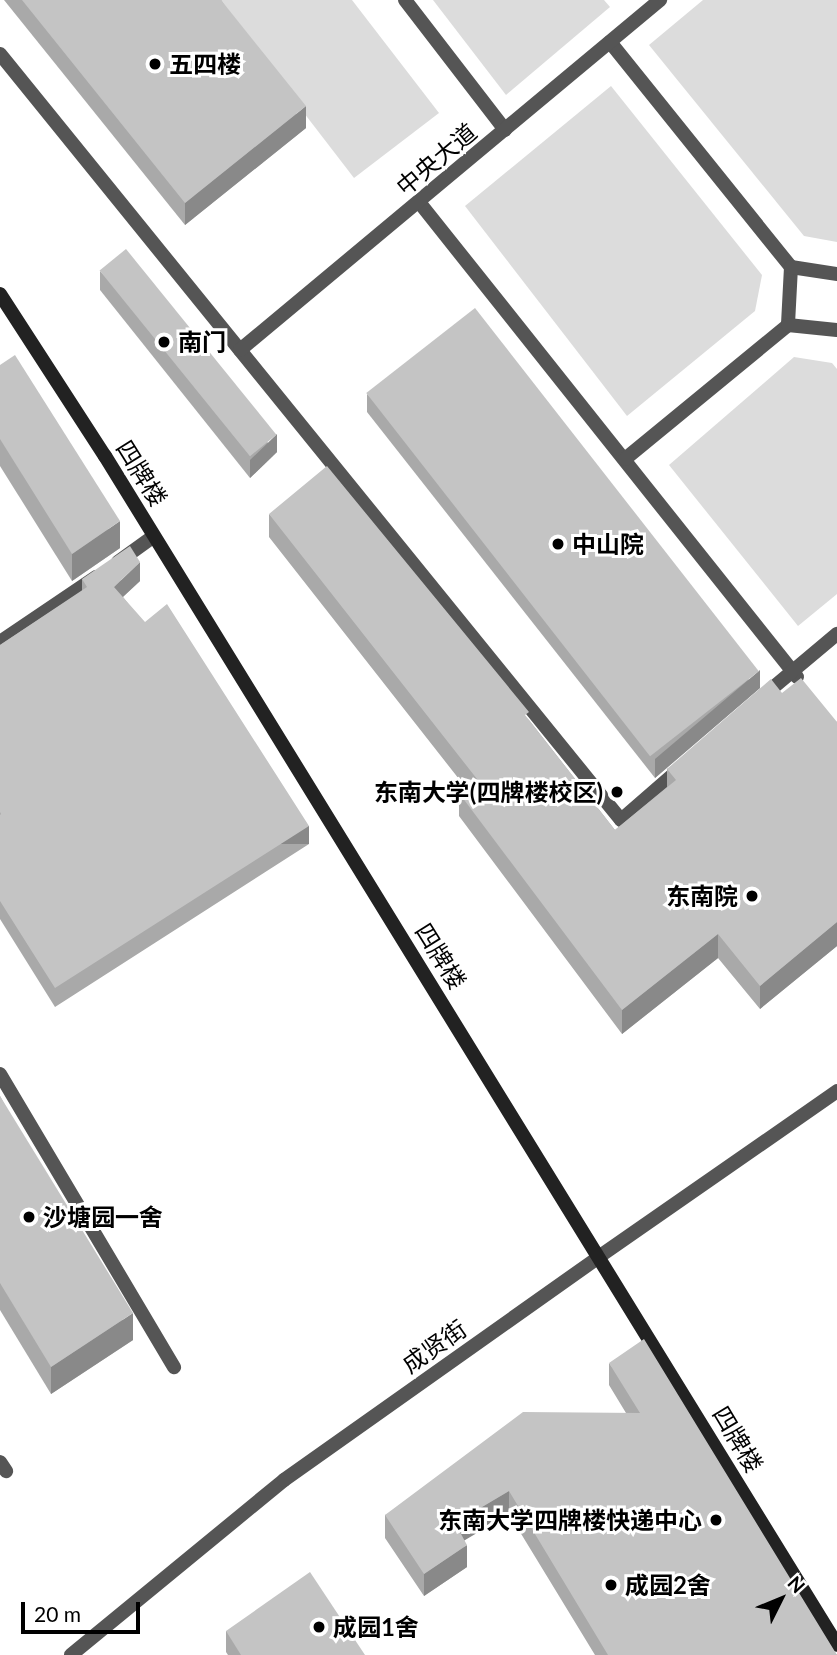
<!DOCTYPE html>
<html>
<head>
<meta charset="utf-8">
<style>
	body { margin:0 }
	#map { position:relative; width:837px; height:1655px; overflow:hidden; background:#fff; font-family:Lato,"Noto Sans SC",sans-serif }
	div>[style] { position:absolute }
	.green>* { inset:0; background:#dcdcdc }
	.lane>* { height:14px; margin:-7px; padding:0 7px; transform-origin:7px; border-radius:7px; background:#555 }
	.street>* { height:14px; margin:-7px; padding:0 7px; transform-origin:7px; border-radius:7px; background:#555 }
	.secondary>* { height:14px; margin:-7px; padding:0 7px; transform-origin:7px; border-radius:7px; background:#222 }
	.wall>* { inset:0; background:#a9a9a9 }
	.shaded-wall>* { inset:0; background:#898989; transform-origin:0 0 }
	.building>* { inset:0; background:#c4c4c4; transform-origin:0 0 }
	.dots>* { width:19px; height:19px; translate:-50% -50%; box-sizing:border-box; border:4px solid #fff; border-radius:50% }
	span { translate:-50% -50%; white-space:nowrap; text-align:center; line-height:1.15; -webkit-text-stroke:6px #fff; paint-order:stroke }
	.poi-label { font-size:24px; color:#000; font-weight:700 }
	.left { translate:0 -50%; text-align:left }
	.right { translate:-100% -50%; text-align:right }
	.street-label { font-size:24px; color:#000 }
	.north { position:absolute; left:746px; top:1564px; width:70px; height:70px; -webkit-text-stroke:5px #fff; paint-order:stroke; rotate:47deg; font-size:19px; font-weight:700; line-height:28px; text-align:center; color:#000 }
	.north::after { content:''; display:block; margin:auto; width:24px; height:32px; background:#000; clip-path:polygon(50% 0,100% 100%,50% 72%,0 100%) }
	.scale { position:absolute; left:21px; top:1602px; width:119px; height:32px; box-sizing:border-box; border:4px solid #000; border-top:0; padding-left:9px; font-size:21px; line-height:24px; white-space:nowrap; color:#000; -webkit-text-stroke:5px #fff; paint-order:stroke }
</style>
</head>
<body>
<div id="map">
	<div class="green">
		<div style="clip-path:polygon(217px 0,352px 0,439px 113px,354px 178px)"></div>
		<div style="clip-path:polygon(433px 0,604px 0,610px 7px,506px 95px)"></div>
		<div style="clip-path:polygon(703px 0,837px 0,837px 242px,804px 236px,649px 45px)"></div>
		<div style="clip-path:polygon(611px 86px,762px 275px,755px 311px,627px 416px,465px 206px)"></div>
		<div style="clip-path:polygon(794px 357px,832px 363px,837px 369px,837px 594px,798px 626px,669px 465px)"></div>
	</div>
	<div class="lane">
		<div style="left:405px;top:0;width:164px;rotate:52.4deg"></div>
		<div style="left:610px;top:42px;width:289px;rotate:51.2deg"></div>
		<div style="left:791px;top:267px;width:58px;rotate:93deg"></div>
		<div style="left:0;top:54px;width:986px;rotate:50.97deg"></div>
		<div style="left:621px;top:820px;width:81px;rotate:-41deg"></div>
		<div style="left:419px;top:202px;width:607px;rotate:51.49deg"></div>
		<div style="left:791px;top:267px;width:47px;rotate:8.7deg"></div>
		<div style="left:240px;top:350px;width:547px;rotate:-39.81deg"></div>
		<div style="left:625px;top:459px;width:211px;rotate:-39.4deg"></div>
		<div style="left:788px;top:325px;width:49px;rotate:5.8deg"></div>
		<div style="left:763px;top:696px;width:97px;rotate:-40deg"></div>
		<div style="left:600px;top:1256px;width:289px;rotate:-34.8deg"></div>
	</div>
	<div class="street">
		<div style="left:118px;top:562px;width:44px;rotate:-35.8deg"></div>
		<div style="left:0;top:642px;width:116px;rotate:-34.1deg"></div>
		<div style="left:0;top:1074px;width:341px;rotate:59.3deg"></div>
		<div style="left:0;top:1462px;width:11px;rotate:56deg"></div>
		<div style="left:71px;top:1655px;width:276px;rotate:-39.4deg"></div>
		<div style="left:284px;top:1480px;width:387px;rotate:-35.3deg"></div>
	</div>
	<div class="secondary">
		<div style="left:0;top:294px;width:193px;rotate:57.1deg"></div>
		<div style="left:105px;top:456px;width:1396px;rotate:58.38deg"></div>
	</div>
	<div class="wall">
		<div style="clip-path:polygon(4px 0,221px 0,306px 128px,185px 225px)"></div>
		<div style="clip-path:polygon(100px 271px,277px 452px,250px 478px,100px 290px)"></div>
		<div style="clip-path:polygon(0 365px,120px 548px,72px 581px,0 466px)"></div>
		<div style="clip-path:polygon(367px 394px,760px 688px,655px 778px,367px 412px)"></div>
		<div style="clip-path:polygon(269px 514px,529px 720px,615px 830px,667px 787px,667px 769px,782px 693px,837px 722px,837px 946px,760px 1009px,718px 958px,622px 1034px,459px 816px,459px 793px,466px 788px,269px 537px)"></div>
		<div style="clip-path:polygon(82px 579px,140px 581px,123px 597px,309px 844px,55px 1007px,0 919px,0 645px,82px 591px)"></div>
		<div style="clip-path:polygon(0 1096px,133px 1340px,51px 1394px,0 1310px)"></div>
		<div style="clip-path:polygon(609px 1363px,837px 1655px,595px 1655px,509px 1514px,464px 1540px,467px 1567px,424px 1596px,385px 1538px,385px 1515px,626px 1413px,609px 1385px)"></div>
		<div style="clip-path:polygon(226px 1631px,365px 1655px,228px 1655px,226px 1652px)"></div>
	</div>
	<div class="shaded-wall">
		<div style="clip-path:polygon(306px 106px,306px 128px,185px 225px,185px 203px)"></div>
		<div style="clip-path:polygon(277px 434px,277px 452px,250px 478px,250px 460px)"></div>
		<div style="clip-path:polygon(120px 521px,120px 548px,72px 581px,72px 554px)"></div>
		<div style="clip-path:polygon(140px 562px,140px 581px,114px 605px,114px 587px)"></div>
		<div style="clip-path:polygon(760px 670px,760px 688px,655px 778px,655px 759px)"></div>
		<div style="left:309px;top:826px;width:18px;height:301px;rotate:90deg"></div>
		<div style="clip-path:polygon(837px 922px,837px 946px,760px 1009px,760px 986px)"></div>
		<div style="clip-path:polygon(718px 934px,718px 958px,622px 1034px,622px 1010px)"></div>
		<div style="clip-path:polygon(133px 1313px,133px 1340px,51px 1394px,51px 1367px)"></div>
		<div style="clip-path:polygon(509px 1491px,509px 1514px,455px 1546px,455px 1523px)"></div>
		<div style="clip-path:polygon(467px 1545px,467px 1567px,424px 1596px,424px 1574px)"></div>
	</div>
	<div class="building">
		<div style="clip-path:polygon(22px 0,221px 0,306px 106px,185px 203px)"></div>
		<div style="left:126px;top:249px;width:239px;height:34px;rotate:51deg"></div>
		<div style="left:475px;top:308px;width:461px;height:138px;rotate:52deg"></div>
		<div style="clip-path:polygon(15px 355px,120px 521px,72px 554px,0 439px,0 365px)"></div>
		<div style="clip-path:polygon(327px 466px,529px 712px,525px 715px,615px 830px,676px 780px,667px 769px,771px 679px,782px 693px,801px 678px,837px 722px,837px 922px,760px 986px,718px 934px,622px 1010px,459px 793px,477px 779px,269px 514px)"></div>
		<div style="clip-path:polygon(130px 546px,140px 562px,114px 587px,145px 622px,167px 604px,309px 826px,55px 988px,0 901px,0 815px,1px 814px,0 812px,0 645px,87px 587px,82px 579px)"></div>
		<div style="clip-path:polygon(0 1096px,133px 1313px,51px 1367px,0 1283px)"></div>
		<div style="clip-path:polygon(644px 1339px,837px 1655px,608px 1655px,509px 1491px,455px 1523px,467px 1545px,424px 1574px,385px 1515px,523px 1412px,640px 1413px,609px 1363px)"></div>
		<div style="clip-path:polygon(310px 1572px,365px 1655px,241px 1655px,226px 1631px)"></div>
	</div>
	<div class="dots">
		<div style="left:155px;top:64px;background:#000"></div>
		<div style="left:164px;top:342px;background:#000"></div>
		<div style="left:558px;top:544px;background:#000"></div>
		<div style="left:617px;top:792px;background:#000"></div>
		<div style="left:752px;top:896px;background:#000"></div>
		<div style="left:29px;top:1217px;background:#000"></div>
		<div style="left:716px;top:1520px;background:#000"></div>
		<div style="left:611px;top:1585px;background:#000"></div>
		<div style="left:319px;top:1627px;background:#000"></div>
	</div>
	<div class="poi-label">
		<span class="left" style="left:169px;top:64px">五四楼</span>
		<span class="left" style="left:178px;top:342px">南门</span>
		<span class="left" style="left:572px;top:544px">中山院</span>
		<span class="right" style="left:603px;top:792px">东南大学(四牌楼校区)</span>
		<span class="right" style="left:738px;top:896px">东南院</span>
		<span class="left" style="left:43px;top:1217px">沙塘园一舍</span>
		<span class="right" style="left:702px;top:1520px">东南大学四牌楼快递中心</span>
		<span class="left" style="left:625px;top:1585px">成园2舍</span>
		<span class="left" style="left:333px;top:1627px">成园1舍</span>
	</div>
	<div class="street-label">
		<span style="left:436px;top:159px;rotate:-40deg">中央大道</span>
		<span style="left:142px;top:473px;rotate:58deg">四牌楼</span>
		<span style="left:441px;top:956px;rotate:58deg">四牌楼</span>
		<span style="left:434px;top:1346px;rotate:-35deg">成贤街</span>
		<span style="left:738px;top:1439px;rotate:59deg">四牌楼</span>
	</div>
	<div class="north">N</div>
	<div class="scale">20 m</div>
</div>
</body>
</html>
